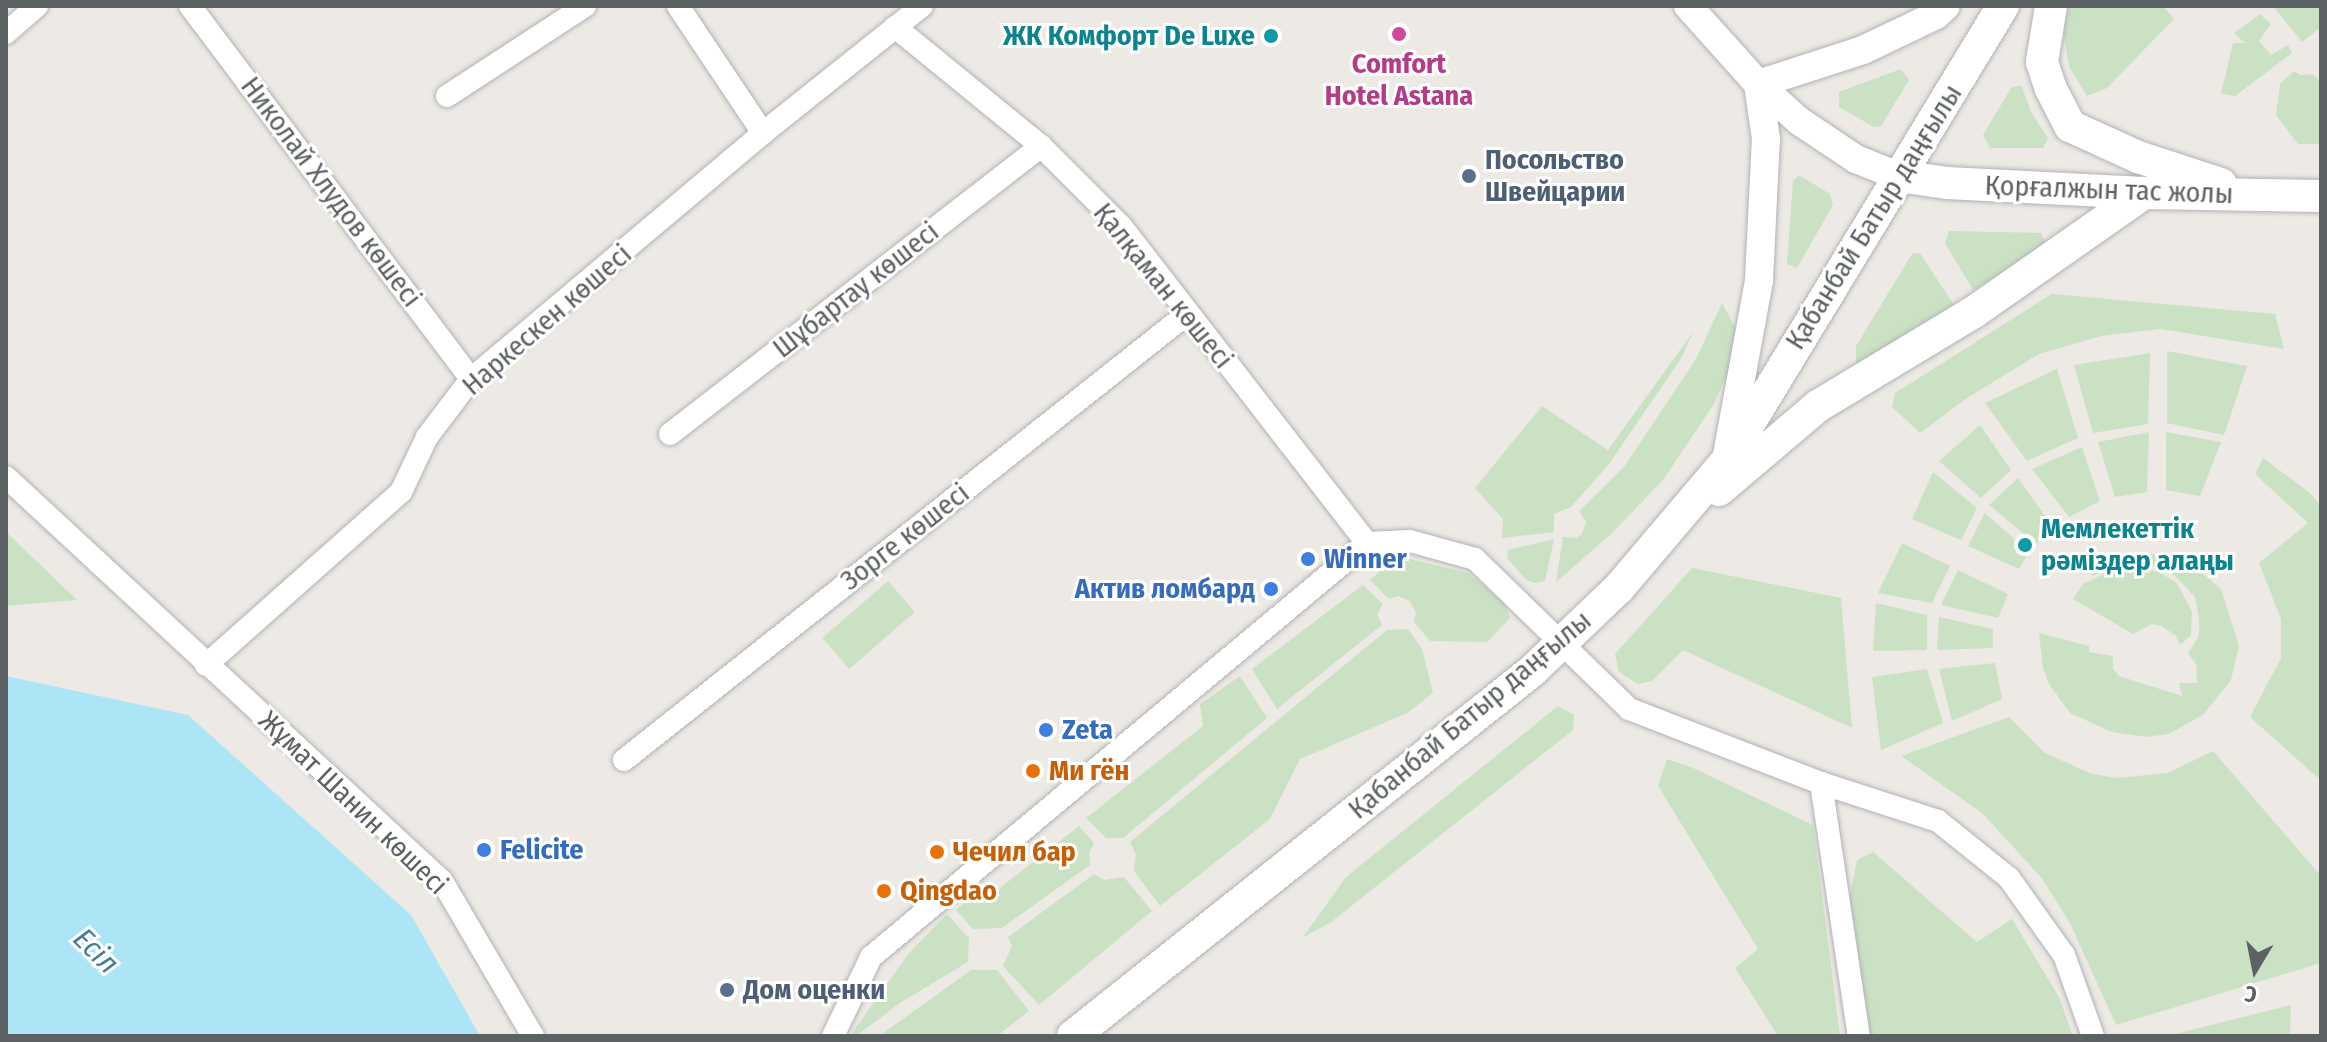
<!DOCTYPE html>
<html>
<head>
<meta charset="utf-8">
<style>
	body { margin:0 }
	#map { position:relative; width:2327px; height:1042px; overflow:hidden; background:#ede9e4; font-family:"Fira Sans Condensed",sans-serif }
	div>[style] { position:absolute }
	.green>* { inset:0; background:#cae2c3; transform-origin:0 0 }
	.water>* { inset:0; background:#ace5f6 }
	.roads { filter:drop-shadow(0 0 2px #b0b3b5) drop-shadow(0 0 2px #b0b3b5) }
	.minor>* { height:22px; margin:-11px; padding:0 11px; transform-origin:11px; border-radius:11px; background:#fff }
	.tertiary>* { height:28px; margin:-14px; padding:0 14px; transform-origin:14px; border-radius:14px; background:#fff }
	.secondary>* { height:32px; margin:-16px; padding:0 16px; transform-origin:16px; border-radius:16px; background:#fff }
	.dots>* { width:22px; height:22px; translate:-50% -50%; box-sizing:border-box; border:4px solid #fff; border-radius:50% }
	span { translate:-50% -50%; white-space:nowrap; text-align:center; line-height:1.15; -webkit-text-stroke:6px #fff; paint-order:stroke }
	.culture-label { font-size:28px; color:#0d838f; font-weight:700 }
	.right { translate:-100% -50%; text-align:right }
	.left { translate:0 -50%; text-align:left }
	.hotel-label { font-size:28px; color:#b23c85; font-weight:700 }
	.service-label { font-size:28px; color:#4e5e75; font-weight:700 }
	.street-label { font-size:28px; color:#5c6163 }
	.shop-label { font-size:28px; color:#366cbe; font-weight:700 }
	.food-label { font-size:28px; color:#c56008; font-weight:700 }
	.water-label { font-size:30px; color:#447d96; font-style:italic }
	.frame { position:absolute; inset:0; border:8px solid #5c6163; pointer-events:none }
	.north { position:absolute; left:2215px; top:930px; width:80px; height:80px; -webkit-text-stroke:6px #fff; paint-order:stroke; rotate:190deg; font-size:22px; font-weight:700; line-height:32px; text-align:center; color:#5c6163 }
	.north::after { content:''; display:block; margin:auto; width:28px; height:36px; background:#5c6163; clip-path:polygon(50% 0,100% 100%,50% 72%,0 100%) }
</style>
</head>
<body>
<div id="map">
	<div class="green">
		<div style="clip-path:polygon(2070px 6px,2163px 6px,2174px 19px,2107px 88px,2087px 96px,2069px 67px,2063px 30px)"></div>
		<div style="clip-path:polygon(2273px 6px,2321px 6px,2321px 27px,2302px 42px)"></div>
		<div style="clip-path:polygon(2260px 14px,2271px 24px,2259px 41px,2271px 55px,2288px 45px,2292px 53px,2235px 96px,2221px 94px,2233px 43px,2245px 43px,2234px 33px)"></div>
		<div style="clip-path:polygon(1901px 69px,1909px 80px,1881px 126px,1874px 127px,1839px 107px,1839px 92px)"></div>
		<div style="clip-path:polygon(2294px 71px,2301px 75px,2313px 74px,2321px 82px,2321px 144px,2298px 144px,2276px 115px,2280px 84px)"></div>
		<div style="clip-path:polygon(2021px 85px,2032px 114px,2048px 138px,2043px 148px,1990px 148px,1983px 135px,2011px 88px)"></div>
		<div style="clip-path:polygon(1799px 175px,1830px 194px,1833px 205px,1797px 268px,1787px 264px,1793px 181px)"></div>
		<div style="clip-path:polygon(1949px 231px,2041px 233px,2047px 246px,1973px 290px,1945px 243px)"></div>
		<div style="clip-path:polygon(1920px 253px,1954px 305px,1864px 362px,1856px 362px,1856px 346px,1912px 254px)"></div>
		<div style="clip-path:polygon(2052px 294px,2275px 314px,2284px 349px,2160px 329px,2101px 336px,2039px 354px,1964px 400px,1920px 433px,1892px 407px,1895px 393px)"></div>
		<div style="clip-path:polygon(1722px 303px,1736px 329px,1733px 361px,1714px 404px,1663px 480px,1611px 534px,1556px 582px,1563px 537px,1576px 538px,1582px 534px,1586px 522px,1579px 511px,1624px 467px,1696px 359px)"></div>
		<div style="clip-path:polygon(1693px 332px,1682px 357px,1609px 464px,1571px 507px,1554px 514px,1554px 532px,1502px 538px,1503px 519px,1475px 488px,1542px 406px,1608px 450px)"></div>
		<div style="clip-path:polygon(2167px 351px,2247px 366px,2224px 435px,2167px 423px)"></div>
		<div style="clip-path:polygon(2150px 353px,2148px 424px,2093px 433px,2074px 365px)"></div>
		<div style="clip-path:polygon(2057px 369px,2078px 438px,2027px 461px,1985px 403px)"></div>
		<div style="clip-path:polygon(1980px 425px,2011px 470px,1981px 498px,1939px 461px)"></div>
		<div style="clip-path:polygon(2149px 432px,2147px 492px,2115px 497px,2098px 442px)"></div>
		<div style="clip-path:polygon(2166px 432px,2221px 442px,2200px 496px,2166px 490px)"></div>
		<div style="clip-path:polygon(2082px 447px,2100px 501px,2069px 517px,2032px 469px)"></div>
		<div style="clip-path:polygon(2263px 458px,2309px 492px,2321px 506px,2321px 771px,2318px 778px,2250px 717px,2281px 658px,2281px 619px,2259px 563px,2308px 523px,2255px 474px)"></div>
		<div style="clip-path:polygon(1933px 472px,1977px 508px,1961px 540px,1912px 519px)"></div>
		<div style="clip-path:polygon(2018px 478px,2053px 527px,2036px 544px,1989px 505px)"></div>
		<div style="clip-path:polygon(1985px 513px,2029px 552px,2019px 569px,1968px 546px)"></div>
		<div style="clip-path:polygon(6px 532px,77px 600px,6px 606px)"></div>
		<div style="clip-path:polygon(1554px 539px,1545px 581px,1534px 583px,1525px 579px,1507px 558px,1508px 550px)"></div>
		<div style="clip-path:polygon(1902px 543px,1950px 566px,1932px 603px,1878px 593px)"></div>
		<div style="clip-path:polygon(2154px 554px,2194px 566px,2221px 589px,2239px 646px,2231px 680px,2204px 714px,2169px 734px,2146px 737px,2112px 732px,2070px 713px,2049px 684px,2043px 668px,2039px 633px,2089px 646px,2089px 652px,2113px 656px,2113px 669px,2119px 676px,2182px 696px,2179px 683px,2197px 683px,2196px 664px,2188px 653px,2199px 636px,2199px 618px,2195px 597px,2175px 576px,2150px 565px,2124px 564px,2115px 568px,2157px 571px,2177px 583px,2192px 612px,2191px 635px,2180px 645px,2176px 636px,2162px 626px,2152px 624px,2133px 634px,2073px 599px,2083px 584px,2114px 569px,2091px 576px,2093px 569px,2130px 556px)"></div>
		<div style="clip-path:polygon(1397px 556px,1468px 573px,1504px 602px,1510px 618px,1487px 642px,1430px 641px,1414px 622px,1416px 613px,1410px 601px,1398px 596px,1389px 599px,1370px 580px)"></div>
		<div style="clip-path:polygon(1692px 568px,1841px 598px,1852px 728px,1683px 650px,1652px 681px,1638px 684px,1619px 672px,1615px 654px)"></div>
		<div style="clip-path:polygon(1958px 570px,2008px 594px,1998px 618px,1941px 605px)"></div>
		<div style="left:888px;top:581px;width:41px;height:87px;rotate:49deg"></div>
		<div style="clip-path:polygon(1363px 585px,1383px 604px,1377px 614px,1382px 625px,1277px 709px,1252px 669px)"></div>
		<div style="clip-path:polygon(1876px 603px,1927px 615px,1927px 650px,1873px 651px)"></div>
		<div style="clip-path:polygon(1939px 617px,1993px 629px,1993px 648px,1937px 650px)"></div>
		<div style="clip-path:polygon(1408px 629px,1422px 649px,1433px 693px,1407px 713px,1300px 759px,1270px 819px,1160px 906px,1134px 871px,1136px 855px,1130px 842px,1387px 630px)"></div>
		<div style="clip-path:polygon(1995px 663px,2002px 699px,1952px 721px,1939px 669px)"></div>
		<div style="clip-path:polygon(1927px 669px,1943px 723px,1881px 750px,1872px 677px)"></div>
		<div style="clip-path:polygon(1240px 676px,1267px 718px,1123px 838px,1106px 838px,1086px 818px,1203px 726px,1200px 704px)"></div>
		<div style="clip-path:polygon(1558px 706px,1574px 715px,1573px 730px,1330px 923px,1303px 937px,1346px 877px)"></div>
		<div style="clip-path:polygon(2009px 717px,2045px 753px,2092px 774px,2117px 778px,2168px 773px,2213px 751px,2321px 876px,2321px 963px,2116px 1025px,2070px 923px,2041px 877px,1982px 813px,1901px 756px)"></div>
		<div style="clip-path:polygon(1667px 759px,1691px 767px,1813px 825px,1840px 1036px,1778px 1036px,1735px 968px,1758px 949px,1658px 786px)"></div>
		<div style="clip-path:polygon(1079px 826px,1094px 843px,1089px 853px,1090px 865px,1002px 928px,973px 929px,956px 910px,978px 891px,987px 898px)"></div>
		<div style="clip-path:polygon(1873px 852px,1977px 942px,2012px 919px,2059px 997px,2073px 1036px,1867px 1036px,1849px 899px,1857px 860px)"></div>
		<div style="clip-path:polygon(1094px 874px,1104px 880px,1124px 877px,1152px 911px,1039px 1005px,1003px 966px,1012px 946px,1008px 937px)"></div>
		<div style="clip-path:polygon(947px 914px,969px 938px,968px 962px,900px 1003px,856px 1036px,850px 1036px,909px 953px)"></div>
		<div style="clip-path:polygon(971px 970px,997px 970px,1029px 1011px,997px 1036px,879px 1036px)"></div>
		<div style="clip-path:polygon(2291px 1005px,2290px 1036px,2167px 1036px)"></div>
	</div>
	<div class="water">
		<div style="clip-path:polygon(6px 676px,188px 715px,411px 915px,480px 1036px,6px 1036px)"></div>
	</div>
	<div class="roads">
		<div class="minor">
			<div style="left:190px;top:6px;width:467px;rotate:53deg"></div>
			<div style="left:678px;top:6px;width:153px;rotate:56.2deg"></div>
			<div style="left:895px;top:27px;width:188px;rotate:39.2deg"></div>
			<div style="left:1041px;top:146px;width:113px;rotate:45deg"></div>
			<div style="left:1121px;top:226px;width:401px;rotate:52.2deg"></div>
			<div style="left:6px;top:33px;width:41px;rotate:-41.1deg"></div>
			<div style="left:447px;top:96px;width:165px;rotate:-33.1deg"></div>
			<div style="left:670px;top:434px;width:470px;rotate:-37.8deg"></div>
			<div style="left:6px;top:477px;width:594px;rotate:42.82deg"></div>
			<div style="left:442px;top:881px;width:180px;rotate:59.6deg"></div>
			<div style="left:206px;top:665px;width:261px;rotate:-41.6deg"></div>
			<div style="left:401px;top:492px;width:61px;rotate:-64.7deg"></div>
			<div style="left:427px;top:437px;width:73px;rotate:-52.8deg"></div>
			<div style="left:471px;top:379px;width:382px;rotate:-40.1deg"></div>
			<div style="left:763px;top:133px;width:203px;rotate:-38.6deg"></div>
			<div style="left:624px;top:760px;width:718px;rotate:-38.39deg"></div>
			<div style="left:1821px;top:783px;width:256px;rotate:81.5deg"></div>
			<div style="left:833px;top:1036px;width:88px;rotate:-64.3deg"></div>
			<div style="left:871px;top:957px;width:646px;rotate:-39.85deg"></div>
			<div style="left:1367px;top:543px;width:43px;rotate:-2.7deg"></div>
			<div style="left:1410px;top:541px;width:67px;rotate:15.5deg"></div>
			<div style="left:1475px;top:559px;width:215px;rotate:44.2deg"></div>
			<div style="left:1629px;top:709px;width:206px;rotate:21.1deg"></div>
			<div style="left:1821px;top:783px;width:123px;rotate:18deg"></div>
			<div style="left:1938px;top:821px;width:91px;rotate:38.8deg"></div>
			<div style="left:2009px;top:878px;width:95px;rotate:54.5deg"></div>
			<div style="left:2064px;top:955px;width:86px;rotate:70.3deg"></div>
		</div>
		<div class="tertiary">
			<div style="left:1688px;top:6px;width:105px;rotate:48.1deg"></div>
			<div style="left:1758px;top:84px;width:55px;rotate:42.1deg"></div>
			<div style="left:1799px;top:121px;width:69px;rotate:33.7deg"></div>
			<div style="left:1856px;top:159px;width:45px;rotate:22deg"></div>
			<div style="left:1758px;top:84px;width:110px;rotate:-17.9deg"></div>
			<div style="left:1863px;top:50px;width:81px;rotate:-25.6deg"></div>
			<div style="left:1936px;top:15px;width:13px;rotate:-42deg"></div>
			<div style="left:1727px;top:455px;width:178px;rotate:-79.6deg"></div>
			<div style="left:1759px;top:280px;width:141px;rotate:-87.2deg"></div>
			<div style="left:1766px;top:139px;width:56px;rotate:-98.3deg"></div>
		</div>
		<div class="secondary">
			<div style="left:2051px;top:6px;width:57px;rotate:99.1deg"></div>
			<div style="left:2042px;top:62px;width:28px;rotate:72deg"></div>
			<div style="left:2051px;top:89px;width:42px;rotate:62.8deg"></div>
			<div style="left:2070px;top:126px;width:75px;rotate:24.5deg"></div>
			<div style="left:2138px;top:157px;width:87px;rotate:18deg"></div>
			<div style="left:1898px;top:176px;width:49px;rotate:8.1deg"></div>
			<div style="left:1947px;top:183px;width:197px;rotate:2.9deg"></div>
			<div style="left:2144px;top:193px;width:177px;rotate:1deg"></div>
			<div style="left:1719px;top:490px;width:130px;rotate:-40.3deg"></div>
			<div style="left:1818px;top:406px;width:182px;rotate:-31.1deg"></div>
			<div style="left:1974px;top:312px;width:208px;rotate:-35deg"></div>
			<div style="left:1073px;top:1036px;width:586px;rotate:-38.49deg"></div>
			<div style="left:1532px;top:671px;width:120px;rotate:-43.7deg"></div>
			<div style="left:1619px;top:588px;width:164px;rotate:-49.7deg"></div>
			<div style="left:1725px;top:463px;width:535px;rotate:-58.69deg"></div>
		</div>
	</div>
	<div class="dots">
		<div style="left:1399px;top:34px;background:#d1479c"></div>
		<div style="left:1271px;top:36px;background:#0f9aa8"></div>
		<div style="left:1469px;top:176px;background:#5c6f8a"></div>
		<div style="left:2025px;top:545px;background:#0f9aa8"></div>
		<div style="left:1308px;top:559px;background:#3f7fe0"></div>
		<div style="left:1271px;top:589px;background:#3f7fe0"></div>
		<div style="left:1046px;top:730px;background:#3f7fe0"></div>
		<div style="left:1033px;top:771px;background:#e8710a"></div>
		<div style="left:484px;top:850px;background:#3f7fe0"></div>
		<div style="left:937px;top:852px;background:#e8710a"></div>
		<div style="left:884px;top:891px;background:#e8710a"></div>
		<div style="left:727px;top:990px;background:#5c6f8a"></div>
	</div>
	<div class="culture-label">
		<span class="right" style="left:1255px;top:36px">ЖК Комфорт De Luxe</span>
		<span class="left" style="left:2041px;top:545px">Мемлекеттік<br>рәміздер алаңы</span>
	</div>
	<div class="hotel-label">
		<span style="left:1399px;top:80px">Comfort<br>Hotel Astana</span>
	</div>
	<div class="service-label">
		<span class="left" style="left:1485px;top:176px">Посольство<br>Швейцарии</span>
		<span class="left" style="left:743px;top:990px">Дом оценки</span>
	</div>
	<div class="street-label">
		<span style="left:2109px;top:190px;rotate:2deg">Қорғалжын тас жолы</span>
		<span style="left:331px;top:192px;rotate:53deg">Николай Хлудов көшесі</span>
		<span style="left:1874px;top:217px;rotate:-58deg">Қабанбай Батыр даңғылы</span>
		<span style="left:1163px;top:286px;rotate:51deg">Қалқаман көшесі</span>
		<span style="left:856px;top:290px;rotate:-38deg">Шұбартау көшесі</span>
		<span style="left:547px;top:320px;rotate:-41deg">Наркескен көшесі</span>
		<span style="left:905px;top:537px;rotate:-38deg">Зорге көшесі</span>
		<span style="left:1470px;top:715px;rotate:-40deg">Қабанбай Батыр даңғылы</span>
		<span style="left:353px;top:803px;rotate:44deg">Жұмат Шанин көшесі</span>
	</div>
	<div class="shop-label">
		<span class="left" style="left:1324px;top:559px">Winner</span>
		<span class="right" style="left:1255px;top:589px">Актив ломбард</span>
		<span class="left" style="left:1062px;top:730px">Zeta</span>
		<span class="left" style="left:500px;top:850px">Felicite</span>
	</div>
	<div class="food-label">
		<span class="left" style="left:1049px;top:771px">Ми гён</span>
		<span class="left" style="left:953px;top:852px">Чечил бар</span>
		<span class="left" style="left:900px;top:891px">Qingdao</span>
	</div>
	<div class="water-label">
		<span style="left:96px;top:951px;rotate:45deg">Есіл</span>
	</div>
	<div class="frame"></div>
	<div class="north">С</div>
</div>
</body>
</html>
